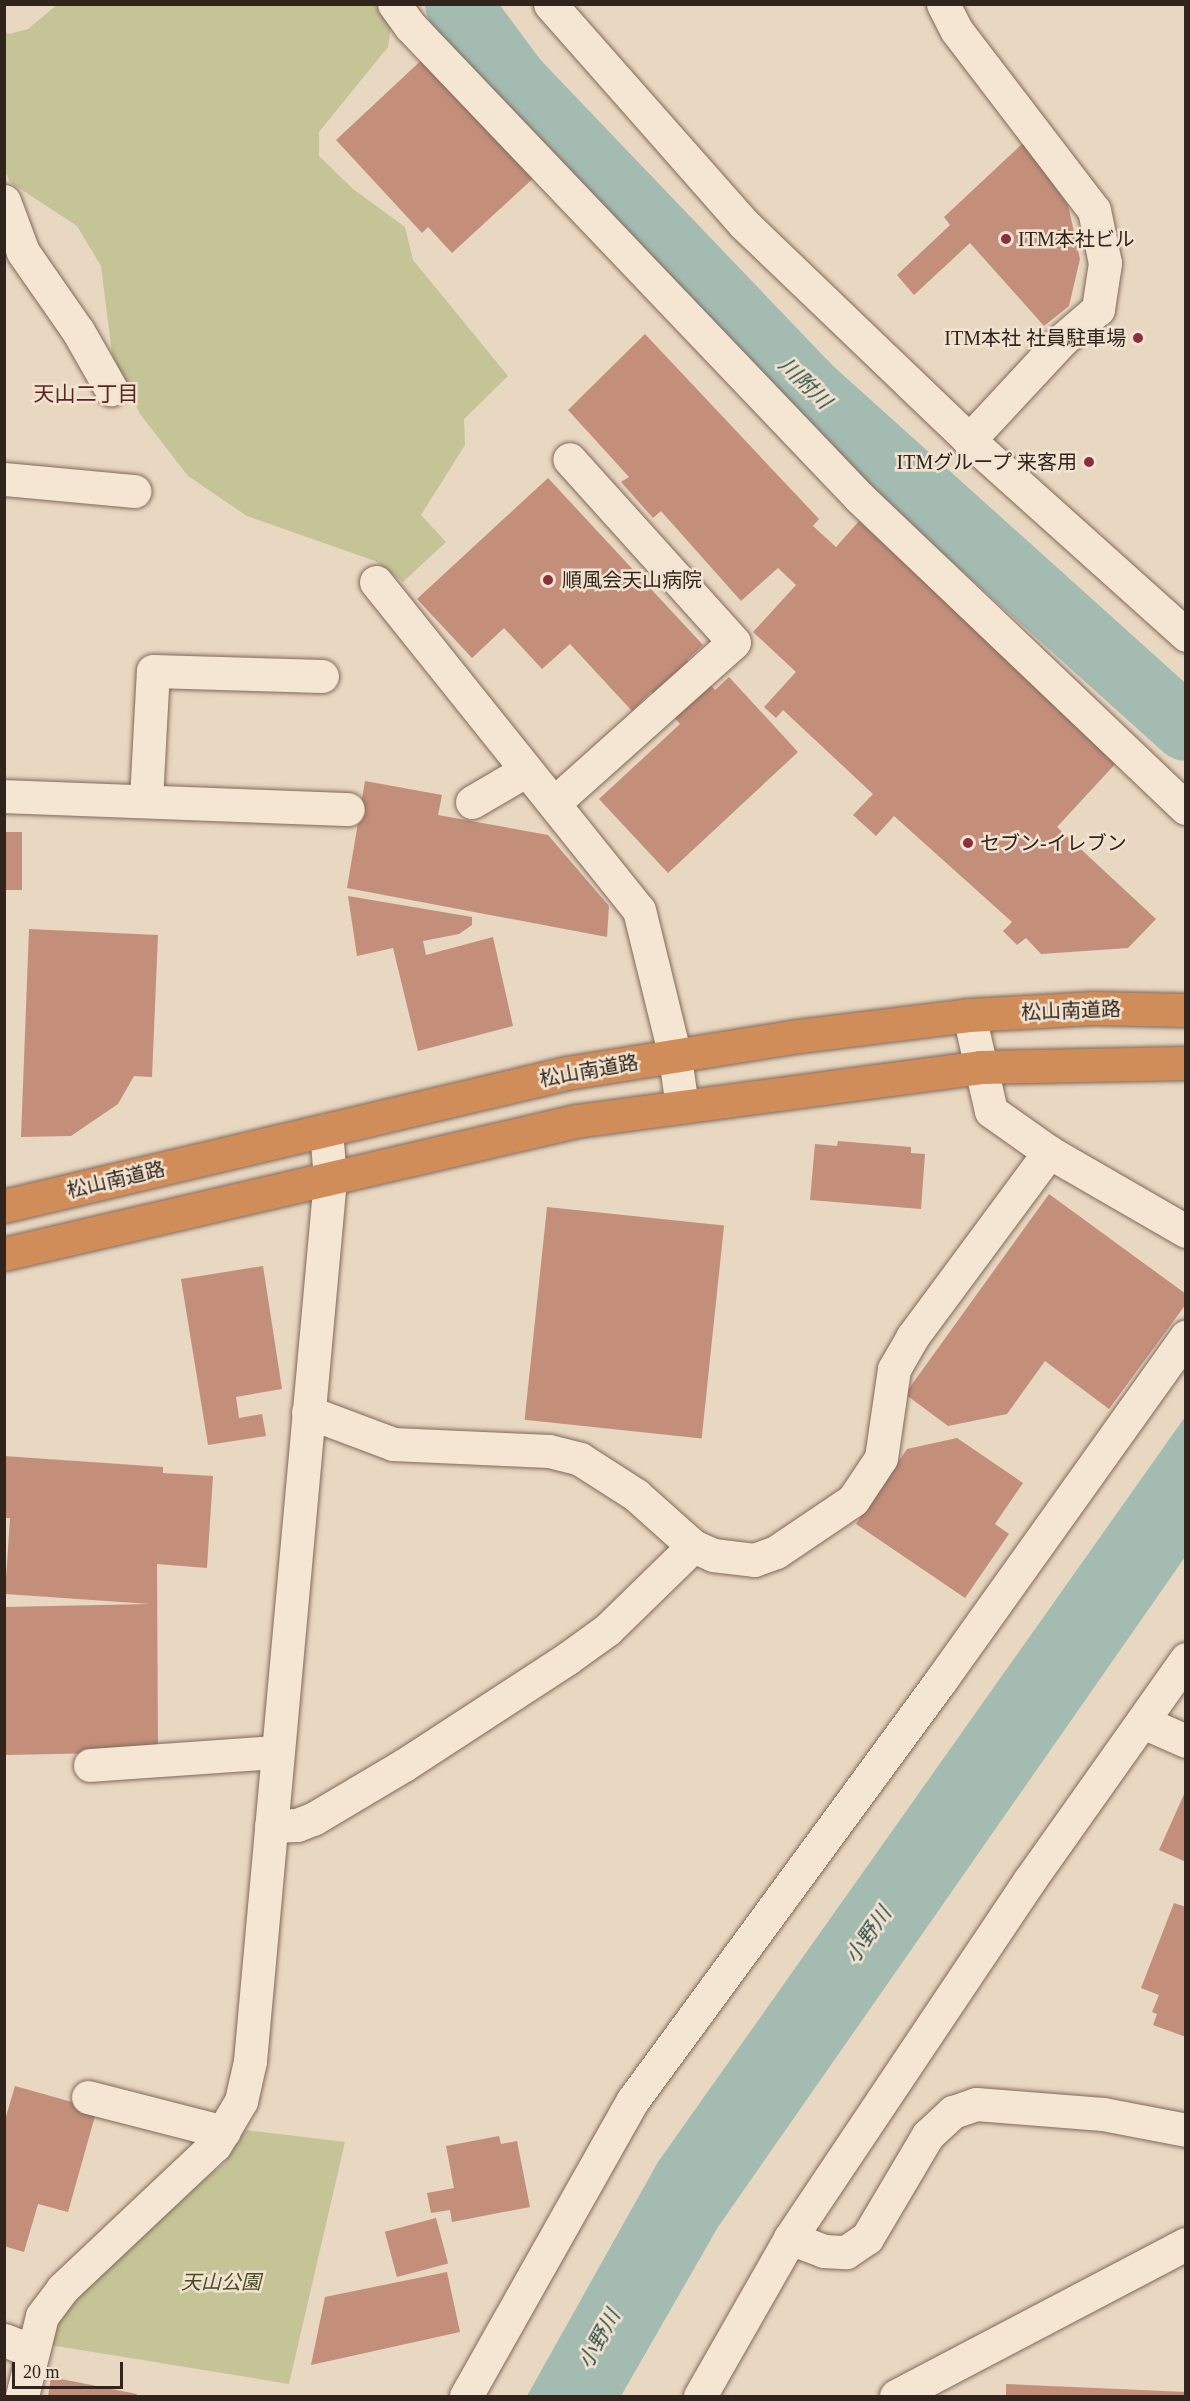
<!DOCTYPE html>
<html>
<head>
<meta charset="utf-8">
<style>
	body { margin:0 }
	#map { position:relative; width:1190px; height:2401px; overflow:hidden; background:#e8d7c1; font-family:"Times New Roman","Noto Sans JP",serif }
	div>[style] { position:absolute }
	.green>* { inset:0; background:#c5c496 }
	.water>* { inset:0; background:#a3bbb1 }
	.river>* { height:66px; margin:-33px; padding:0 33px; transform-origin:33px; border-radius:33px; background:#a3bbb1 }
	.building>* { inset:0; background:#c38f7b; transform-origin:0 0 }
	.roads { filter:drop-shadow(0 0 2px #80695b) drop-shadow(0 0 2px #80695b) }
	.minor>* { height:33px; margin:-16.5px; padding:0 16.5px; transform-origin:16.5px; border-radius:16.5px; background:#f4e6d3 }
	.highway>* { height:33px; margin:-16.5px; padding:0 16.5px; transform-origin:16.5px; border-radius:16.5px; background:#d08c59 }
	.dots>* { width:16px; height:16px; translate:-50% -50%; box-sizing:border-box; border:3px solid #f1e3d0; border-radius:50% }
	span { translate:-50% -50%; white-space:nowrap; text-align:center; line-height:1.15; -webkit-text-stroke:5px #f1e3d0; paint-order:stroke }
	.poi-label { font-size:20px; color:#31241d }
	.left { translate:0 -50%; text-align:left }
	.right { translate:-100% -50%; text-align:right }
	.street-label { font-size:20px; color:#31241d }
	.park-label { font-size:20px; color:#474b26; font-style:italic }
	.water-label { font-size:21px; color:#2e4f49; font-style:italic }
	.neighbourhood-label { font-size:21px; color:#592521 }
	.frame { position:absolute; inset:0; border:6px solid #31241d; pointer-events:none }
	.scale { position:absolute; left:12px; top:2362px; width:111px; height:27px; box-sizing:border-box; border:3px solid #31241d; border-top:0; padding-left:8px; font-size:18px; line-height:21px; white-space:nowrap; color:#31241d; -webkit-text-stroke:4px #f1e3d0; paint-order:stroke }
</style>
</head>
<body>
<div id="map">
	<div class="green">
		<div style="clip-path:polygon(58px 4px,385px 4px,393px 14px,388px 47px,319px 132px,319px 156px,353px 189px,405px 227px,413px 260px,508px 376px,464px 419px,465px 445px,421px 515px,446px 542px,403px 582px,375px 561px,247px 516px,188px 476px,140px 414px,112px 354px,101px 266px,77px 226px,10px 182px,5px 171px,4px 32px,9px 34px,28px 29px)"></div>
		<div style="clip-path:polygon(245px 2130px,345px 2142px,289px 2384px,50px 2345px,49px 2333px,74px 2297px,154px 2220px,224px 2164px)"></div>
	</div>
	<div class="water">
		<div style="clip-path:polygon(1185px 1417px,1185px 1557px,718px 2227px,621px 2396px,527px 2396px,658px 2162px)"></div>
	</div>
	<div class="river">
		<div style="left:458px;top:4px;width:96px;rotate:53.5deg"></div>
		<div style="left:515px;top:81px;width:422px;rotate:46.3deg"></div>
		<div style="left:806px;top:386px;width:511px;rotate:41.99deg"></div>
	</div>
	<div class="building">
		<div style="clip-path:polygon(428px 54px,539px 173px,452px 253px,428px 227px,422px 233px,336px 140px)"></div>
		<div style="clip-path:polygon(1023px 143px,1068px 205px,1080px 259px,1069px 306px,1044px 326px,970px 243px,914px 295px,897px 275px,950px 225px,944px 217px)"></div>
		<div style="clip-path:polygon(645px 334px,819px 519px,813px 526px,836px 547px,859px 521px,1117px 762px,1057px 827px,1156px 919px,1128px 948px,1041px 954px,1026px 938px,1017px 945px,1003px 931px,1012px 922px,894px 816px,876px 836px,853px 815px,873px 794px,783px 710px,776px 718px,764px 707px,796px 672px,753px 632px,796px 585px,778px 568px,741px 601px,661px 511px,653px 518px,621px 482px,629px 477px,568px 410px)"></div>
		<div style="clip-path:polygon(548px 478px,703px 645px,687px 660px,715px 690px,729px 677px,798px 752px,668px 873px,599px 799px,680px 724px,651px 692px,632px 711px,570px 644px,542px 669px,504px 628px,472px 658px,417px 599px)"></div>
		<div style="clip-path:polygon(365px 781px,442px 795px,438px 815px,548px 835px,609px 906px,607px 937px,347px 888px)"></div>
		<div style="left:4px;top:832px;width:18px;height:58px"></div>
		<div style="clip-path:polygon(348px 896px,472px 917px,472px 925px,459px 934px,423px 941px,426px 955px,493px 937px,513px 1026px,418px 1051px,393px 948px,357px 956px)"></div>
		<div style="clip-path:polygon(29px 929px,158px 935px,152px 1077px,134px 1076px,118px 1104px,71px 1136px,21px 1137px)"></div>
		<div style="clip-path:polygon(838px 1141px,911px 1147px,911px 1153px,925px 1154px,921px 1209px,810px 1200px,815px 1144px,837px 1146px)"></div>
		<div style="clip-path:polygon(1049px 1194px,1186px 1294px,1186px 1304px,1109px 1409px,1045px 1361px,1007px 1414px,948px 1426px,905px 1394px)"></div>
		<div style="left:547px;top:1207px;width:178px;height:214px;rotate:6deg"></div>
		<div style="clip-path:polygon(263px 1266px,282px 1389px,236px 1397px,239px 1418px,262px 1414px,266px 1436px,208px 1445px,181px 1279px)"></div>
		<div style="clip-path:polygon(957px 1438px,1023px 1483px,995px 1524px,1009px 1534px,965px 1598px,856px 1524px,907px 1449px)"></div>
		<div style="clip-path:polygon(4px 1456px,163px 1467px,163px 1473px,213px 1476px,207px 1568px,157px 1564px,158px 1752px,4px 1755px,4px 1607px,150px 1604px,5px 1594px,10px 1518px,4px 1518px)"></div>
		<div style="clip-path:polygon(1186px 1790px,1186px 1862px,1159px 1850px)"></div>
		<div style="clip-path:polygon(1174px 1903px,1186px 1907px,1186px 2037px,1153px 2025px,1157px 2014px,1152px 2012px,1159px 1995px,1141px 1988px)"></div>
		<div style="clip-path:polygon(15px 2086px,97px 2109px,68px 2212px,38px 2204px,24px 2252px,4px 2246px,4px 2123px)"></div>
		<div style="clip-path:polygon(499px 2136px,501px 2144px,517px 2141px,530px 2207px,452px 2222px,450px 2210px,431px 2213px,427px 2193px,454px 2188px,446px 2146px)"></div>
		<div style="left:436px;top:2218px;width:47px;height:53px;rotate:75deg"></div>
		<div style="clip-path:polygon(447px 2272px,460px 2332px,311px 2365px,325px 2297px)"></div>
		<div style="clip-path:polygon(51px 2377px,137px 2394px,136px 2396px,48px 2396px)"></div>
		<div style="clip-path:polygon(1006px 2384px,1186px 2392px,1186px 2396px,1006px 2396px)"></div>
	</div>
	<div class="roads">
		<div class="minor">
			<div style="left:394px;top:4px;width:27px;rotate:54deg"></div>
			<div style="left:410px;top:26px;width:651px;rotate:46.37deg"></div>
			<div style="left:859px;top:497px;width:451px;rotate:43.6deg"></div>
			<div style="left:550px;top:4px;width:293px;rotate:48.6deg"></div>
			<div style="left:744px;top:224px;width:312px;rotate:43.8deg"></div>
			<div style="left:969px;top:440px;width:292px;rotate:41.9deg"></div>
			<div style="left:943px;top:4px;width:30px;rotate:63deg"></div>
			<div style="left:957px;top:31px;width:225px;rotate:52.6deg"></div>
			<div style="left:1094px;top:210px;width:54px;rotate:78.3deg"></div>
			<div style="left:1105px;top:263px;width:47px;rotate:98.7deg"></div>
			<div style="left:1098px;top:309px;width:48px;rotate:139.3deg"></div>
			<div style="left:1062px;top:340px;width:137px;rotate:132.9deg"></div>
			<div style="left:4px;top:201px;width:54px;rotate:69.6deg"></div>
			<div style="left:23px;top:252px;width:96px;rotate:55.2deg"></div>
			<div style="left:78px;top:331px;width:67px;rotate:60.4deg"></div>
			<div style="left:4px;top:479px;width:131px;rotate:5.3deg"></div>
			<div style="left:376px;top:582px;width:420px;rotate:51.3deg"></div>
			<div style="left:639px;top:910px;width:151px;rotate:76.2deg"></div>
			<div style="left:675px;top:1057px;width:50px;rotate:82deg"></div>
			<div style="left:4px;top:796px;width:344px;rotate:2.2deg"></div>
			<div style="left:146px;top:799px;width:128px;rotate:-86.9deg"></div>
			<div style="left:153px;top:671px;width:169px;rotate:1.7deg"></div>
			<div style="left:472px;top:802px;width:61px;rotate:-30.3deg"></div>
			<div style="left:554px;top:803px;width:241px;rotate:-41.8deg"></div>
			<div style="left:734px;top:642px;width:246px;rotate:-132deg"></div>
			<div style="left:969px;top:1015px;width:98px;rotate:77.1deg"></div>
			<div style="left:991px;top:1111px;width:71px;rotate:35.3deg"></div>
			<div style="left:1049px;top:1152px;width:158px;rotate:30deg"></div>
			<div style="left:308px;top:1412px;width:91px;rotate:20.6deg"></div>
			<div style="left:393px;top:1444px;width:156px;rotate:2.6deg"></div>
			<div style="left:549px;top:1451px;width:32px;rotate:14deg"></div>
			<div style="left:580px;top:1459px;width:67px;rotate:32.7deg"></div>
			<div style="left:636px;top:1495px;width:76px;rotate:41.8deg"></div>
			<div style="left:693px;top:1546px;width:22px;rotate:24deg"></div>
			<div style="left:713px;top:1555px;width:41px;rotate:7deg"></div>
			<div style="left:754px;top:1560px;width:23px;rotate:-20deg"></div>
			<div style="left:776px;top:1552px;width:93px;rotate:-34deg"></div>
			<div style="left:853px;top:1500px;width:50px;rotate:-56.3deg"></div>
			<div style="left:881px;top:1458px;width:90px;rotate:-81.7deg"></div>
			<div style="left:894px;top:1369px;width:38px;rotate:-60deg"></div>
			<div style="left:913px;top:1336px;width:229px;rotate:-53.5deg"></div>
			<div style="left:1143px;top:1722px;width:47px;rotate:23.8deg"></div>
			<div style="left:90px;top:1765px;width:187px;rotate:-4deg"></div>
			<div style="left:271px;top:1826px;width:26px;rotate:-2deg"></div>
			<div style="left:297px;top:1825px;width:17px;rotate:-21deg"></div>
			<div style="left:313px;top:1819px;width:106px;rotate:-30.7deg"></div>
			<div style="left:404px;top:1765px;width:196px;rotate:-33.1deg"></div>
			<div style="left:568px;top:1658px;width:49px;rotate:-35.9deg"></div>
			<div style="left:608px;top:1629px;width:119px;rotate:-44.3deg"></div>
			<div style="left:88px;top:2097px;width:140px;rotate:14.4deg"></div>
			<div style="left:790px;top:2238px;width:36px;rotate:21deg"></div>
			<div style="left:824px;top:2251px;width:22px;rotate:3deg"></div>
			<div style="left:846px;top:2252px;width:25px;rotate:-34deg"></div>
			<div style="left:867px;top:2238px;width:120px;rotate:-59.4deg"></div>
			<div style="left:928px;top:2135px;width:34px;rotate:-43deg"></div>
			<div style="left:953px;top:2112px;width:24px;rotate:-19deg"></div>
			<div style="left:976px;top:2104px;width:127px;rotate:4.5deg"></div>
			<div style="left:1103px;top:2114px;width:85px;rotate:10.9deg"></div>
			<div style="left:4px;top:2340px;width:31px;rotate:21deg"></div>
			<div style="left:22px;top:2396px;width:82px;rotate:-76deg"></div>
			<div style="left:42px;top:2316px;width:34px;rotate:-53deg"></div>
			<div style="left:62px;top:2289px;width:210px;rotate:-43.3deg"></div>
			<div style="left:215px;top:2145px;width:51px;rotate:-59.4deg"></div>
			<div style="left:241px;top:2101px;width:41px;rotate:-77.3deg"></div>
			<div style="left:250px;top:2061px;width:886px;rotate:-84.82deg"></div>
			<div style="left:330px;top:1179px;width:49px;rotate:-94.7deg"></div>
			<div style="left:466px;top:2396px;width:340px;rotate:-60.6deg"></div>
			<div style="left:633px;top:2100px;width:521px;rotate:-53.75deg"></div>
			<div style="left:941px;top:1680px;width:422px;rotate:-54.5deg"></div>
			<div style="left:700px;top:2396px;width:182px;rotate:-60.3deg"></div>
			<div style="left:790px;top:2238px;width:430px;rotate:-56.2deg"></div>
			<div style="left:1029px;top:1881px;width:272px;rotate:-54.7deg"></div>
			<div style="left:896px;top:2396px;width:327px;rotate:-27.7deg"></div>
		</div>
		<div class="highway">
			<div style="left:4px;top:1206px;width:578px;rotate:-13.29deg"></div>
			<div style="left:567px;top:1073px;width:235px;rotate:-9.1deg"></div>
			<div style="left:799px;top:1036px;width:171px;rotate:-7deg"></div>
			<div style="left:969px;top:1015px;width:125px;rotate:-3.2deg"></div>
			<div style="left:1094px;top:1008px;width:92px;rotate:1.2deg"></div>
			<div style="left:4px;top:1254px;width:587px;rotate:-13.09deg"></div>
			<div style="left:576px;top:1121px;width:408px;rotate:-7.6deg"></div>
			<div style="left:980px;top:1067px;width:206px;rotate:-1.1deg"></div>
		</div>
	</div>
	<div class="dots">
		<div style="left:1006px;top:239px;background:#88313d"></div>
		<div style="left:1138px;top:338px;background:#88313d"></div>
		<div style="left:1089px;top:462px;background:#88313d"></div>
		<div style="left:548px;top:580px;background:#88313d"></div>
		<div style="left:968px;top:843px;background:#88313d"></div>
	</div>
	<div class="poi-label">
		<span class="left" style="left:1018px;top:239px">ITM本社ビル</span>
		<span class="right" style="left:1126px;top:338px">ITM本社 社員駐車場</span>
		<span class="right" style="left:1077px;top:462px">ITMグループ 来客用</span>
		<span class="left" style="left:562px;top:580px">順風会天山病院</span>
		<span class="left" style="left:980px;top:843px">セブン-イレブン</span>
	</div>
	<div class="street-label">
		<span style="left:1071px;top:1011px;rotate:-2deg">松山南道路</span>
		<span style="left:589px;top:1071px;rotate:-10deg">松山南道路</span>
		<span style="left:116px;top:1180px;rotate:-13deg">松山南道路</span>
	</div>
	<div class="park-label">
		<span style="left:221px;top:2282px">天山公園</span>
	</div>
	<div class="water-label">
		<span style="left:805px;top:383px;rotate:44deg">川附川</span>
		<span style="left:868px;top:1935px;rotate:-55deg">小野川</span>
		<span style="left:599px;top:2339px;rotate:-61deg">小野川</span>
	</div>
	<div class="neighbourhood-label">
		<span style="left:86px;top:394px">天山二丁目</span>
	</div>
	<div class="frame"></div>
	<div class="scale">20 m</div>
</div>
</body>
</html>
